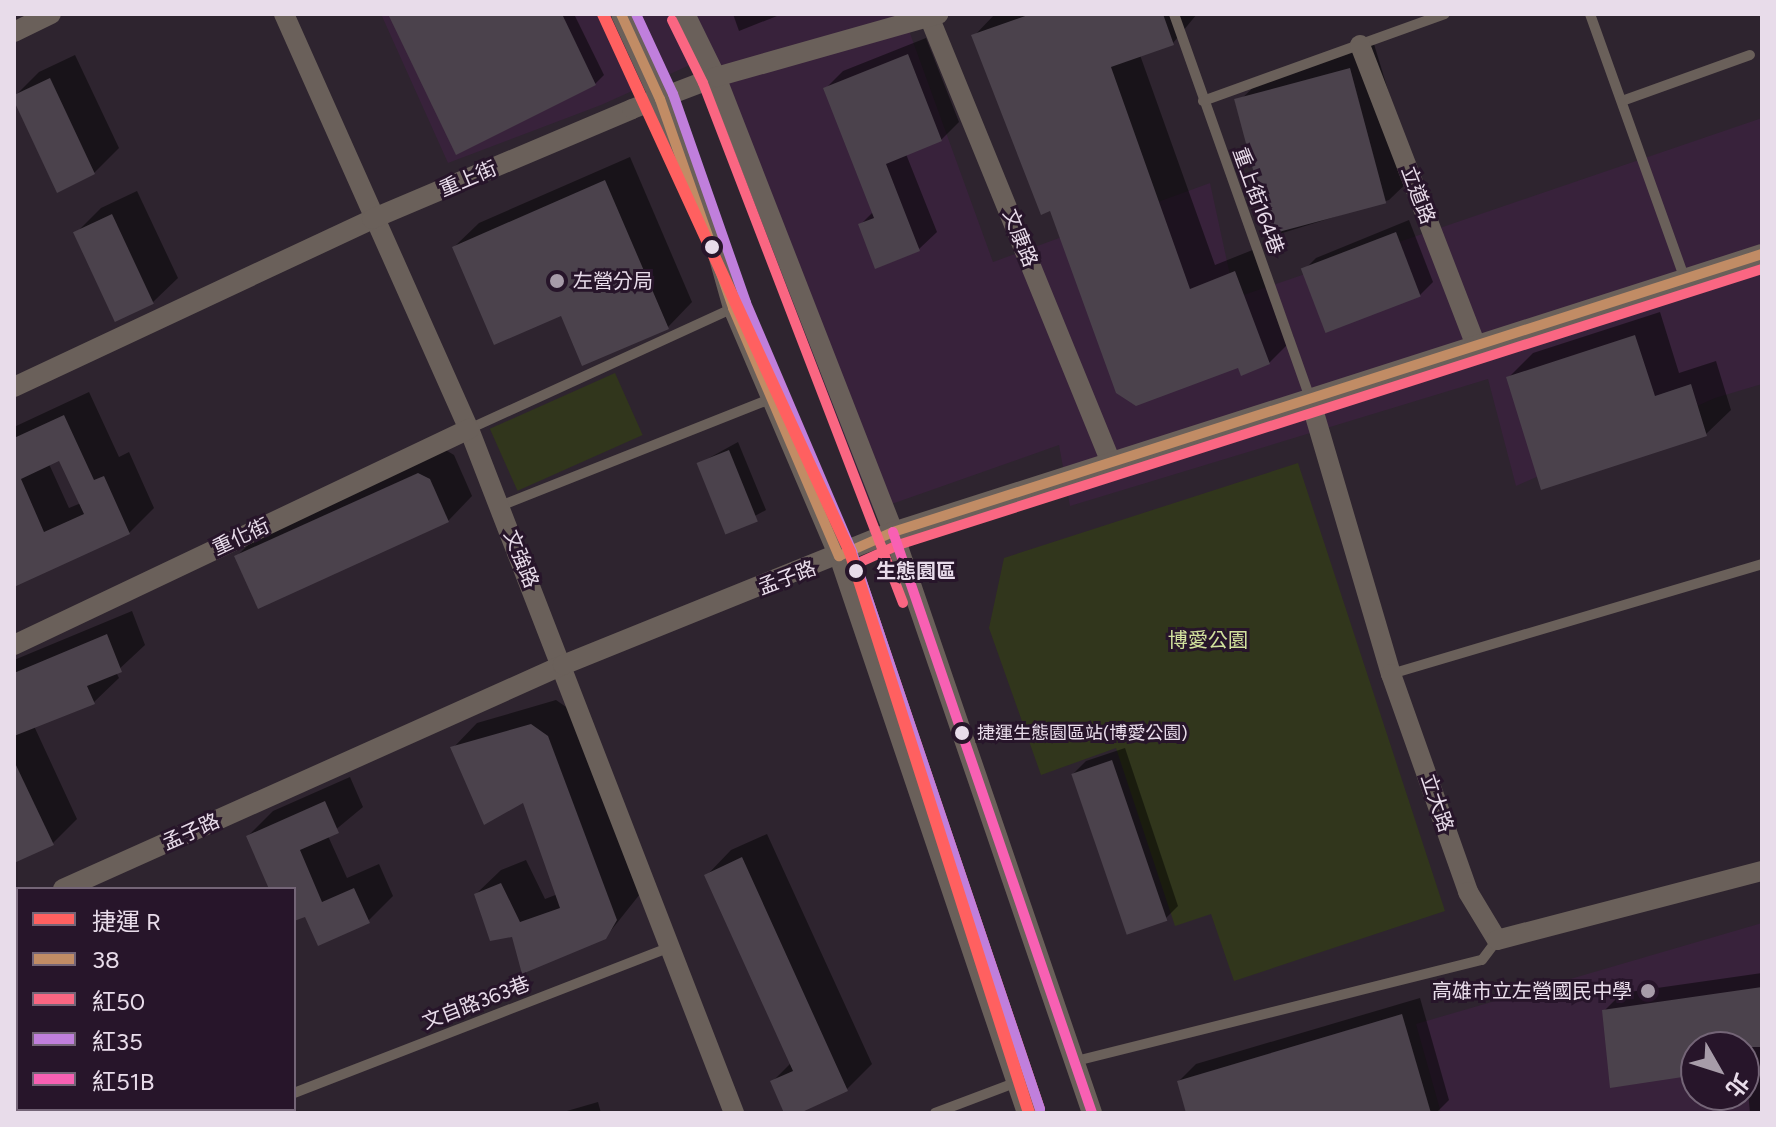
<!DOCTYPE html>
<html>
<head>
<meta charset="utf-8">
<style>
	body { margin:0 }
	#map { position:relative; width:1776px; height:1127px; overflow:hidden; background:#2e242f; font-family:Figtree,"Noto Sans TC",sans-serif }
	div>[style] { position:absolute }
	.built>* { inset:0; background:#38223b }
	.green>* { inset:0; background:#31361c; transform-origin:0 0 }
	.shadow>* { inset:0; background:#0007 }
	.building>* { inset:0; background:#4b424c; transform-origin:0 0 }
	.lane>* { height:10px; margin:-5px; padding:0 5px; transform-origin:5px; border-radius:5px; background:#6a605a }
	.street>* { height:20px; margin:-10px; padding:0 10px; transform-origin:10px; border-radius:10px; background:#6a605a }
	.bus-1>* { height:10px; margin:-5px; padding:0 5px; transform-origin:5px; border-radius:5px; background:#c18c65 }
	.bus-2>* { height:10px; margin:-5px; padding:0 5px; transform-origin:5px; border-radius:5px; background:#fa6682 }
	.bus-3>* { height:10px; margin:-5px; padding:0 5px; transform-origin:5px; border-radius:5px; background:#c07fdc }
	.bus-4>* { height:10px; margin:-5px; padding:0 5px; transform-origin:5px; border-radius:5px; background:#f860b3 }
	.metro-1>* { height:12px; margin:-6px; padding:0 6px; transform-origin:6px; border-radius:6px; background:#ff6060 }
	.dots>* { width:22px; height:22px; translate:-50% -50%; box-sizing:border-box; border:4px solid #27152a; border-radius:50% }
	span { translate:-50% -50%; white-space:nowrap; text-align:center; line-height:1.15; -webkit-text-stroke:6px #27152a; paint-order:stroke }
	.bus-label { font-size:18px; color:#e8dcea }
	.left { translate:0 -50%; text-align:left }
	.street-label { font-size:20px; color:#e8dcea }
	.poi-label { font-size:20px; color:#e8dcea }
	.right { translate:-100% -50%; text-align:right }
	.stop-label { font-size:20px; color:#e8dcea; font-weight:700 }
	.park-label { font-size:20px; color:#d1e19d }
	.frame { position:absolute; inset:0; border:16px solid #e8dcea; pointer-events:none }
	.legend { position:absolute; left:16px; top:887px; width:280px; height:224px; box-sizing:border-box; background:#27152a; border:2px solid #746577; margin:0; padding:10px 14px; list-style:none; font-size:24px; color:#e8dcea }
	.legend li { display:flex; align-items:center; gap:16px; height:40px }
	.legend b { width:40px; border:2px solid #746577 }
	.north { position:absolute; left:1680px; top:1031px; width:80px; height:80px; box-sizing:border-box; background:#27152a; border:2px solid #746577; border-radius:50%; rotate:129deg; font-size:22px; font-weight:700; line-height:32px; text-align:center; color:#e8dcea }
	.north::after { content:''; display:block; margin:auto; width:28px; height:36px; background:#a79ca9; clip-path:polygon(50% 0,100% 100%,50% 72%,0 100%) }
</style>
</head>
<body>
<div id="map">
	<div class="built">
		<div style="clip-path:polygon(381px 14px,903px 14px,993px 262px,1210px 183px,1235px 298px,1762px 118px,1762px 384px,1715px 398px,1516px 486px,1488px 379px,1070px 506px,1059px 445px,869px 512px,690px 65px,601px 105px,448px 163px)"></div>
		<div style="clip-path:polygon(evenodd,1762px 923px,1762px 1113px,1441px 1113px,1416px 1024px,1762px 923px,1696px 1047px,1744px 1047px,1744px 1095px,1696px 1095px,1696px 1047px)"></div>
	</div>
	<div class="green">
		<div style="left:615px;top:373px;width:68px;height:137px;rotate:66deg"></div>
		<div style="clip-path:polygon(1298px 463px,1445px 911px,1234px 981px,1211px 914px,1175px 926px,1116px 748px,1041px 775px,989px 628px,1004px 558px)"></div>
	</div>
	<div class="shadow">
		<div style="clip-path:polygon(390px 14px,574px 14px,604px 75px,595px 84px)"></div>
		<div style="clip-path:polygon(733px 14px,782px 14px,739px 31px)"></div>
		<div style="clip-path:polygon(995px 14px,1197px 14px,1173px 43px,1140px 55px,1215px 265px,1260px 247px,1294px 338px,1269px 363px,1239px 365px,1051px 209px,974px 36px)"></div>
		<div style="clip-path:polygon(926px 38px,959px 122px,941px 140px,906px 154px,937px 232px,919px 249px,860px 225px,874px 211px,826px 88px,843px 71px)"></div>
		<div style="clip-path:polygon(1374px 44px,1414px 176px,1389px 200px,1276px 235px,1237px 103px,1262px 79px)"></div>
		<div style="clip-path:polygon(75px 55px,119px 148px,94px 173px,14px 97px,39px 72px)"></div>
		<div style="clip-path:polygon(630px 157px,692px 302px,668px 327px,562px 313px,454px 247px,479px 223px)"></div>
		<div style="clip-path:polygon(137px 191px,178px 278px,153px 302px,116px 320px,76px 233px,101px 208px)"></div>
		<div style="clip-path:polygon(1409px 220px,1433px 282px,1420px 295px,1303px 271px,1316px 258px)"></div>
		<div style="clip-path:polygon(1660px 312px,1679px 373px,1716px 361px,1731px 410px,1706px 434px,1508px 378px,1533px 353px)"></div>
		<div style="clip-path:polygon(evenodd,89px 392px,119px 457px,129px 452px,154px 508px,129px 533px,14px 585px,14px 427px,89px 392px,60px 458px,81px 503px,69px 508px,49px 464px,60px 458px)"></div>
		<div style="clip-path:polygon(738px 442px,766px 510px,727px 531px,700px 463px)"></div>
		<div style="clip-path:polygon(444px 449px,454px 455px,472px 496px,448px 521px,236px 557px,261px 532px)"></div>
		<div style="clip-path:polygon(132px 611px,145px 645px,116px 672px,119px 678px,94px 702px,34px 726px,77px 819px,52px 844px,14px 861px,14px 660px)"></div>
		<div style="clip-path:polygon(556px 700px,572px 711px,640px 894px,605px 938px,513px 935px,476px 894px,501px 870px,526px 860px,545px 899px,558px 894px,524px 800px,453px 748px,477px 723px)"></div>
		<div style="clip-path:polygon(1125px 748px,1178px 906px,1165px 919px,1073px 774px,1086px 761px)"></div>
		<div style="clip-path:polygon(350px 777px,363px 807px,328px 836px,347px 878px,379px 864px,393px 896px,368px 921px,306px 914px,294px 919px,294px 889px,271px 889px,248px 836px,273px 811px)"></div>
		<div style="clip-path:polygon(767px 834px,872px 1064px,847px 1089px,795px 1113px,786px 1113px,772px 1082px,791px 1063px,707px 875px,731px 850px)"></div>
		<div style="clip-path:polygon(1762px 973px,1762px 1113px,1750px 1113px,1744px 1047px,1696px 1047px,1696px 1073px,1604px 1011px,1622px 993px)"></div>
		<div style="clip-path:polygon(1420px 998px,1449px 1100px,1436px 1113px,1188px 1113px,1179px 1081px,1196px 1064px)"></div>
		<div style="clip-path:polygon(598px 1102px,601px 1113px,560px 1113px)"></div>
	</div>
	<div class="building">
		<div style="clip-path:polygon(388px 14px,562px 14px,596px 85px,456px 155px)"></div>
		<div style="clip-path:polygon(1031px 14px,1163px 14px,1174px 45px,1111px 67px,1190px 289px,1235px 271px,1270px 364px,1241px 376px,1238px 368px,1136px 406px,1116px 393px,1050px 211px,1041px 215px,971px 35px)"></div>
		<div style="clip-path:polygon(908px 54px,942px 141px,886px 164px,920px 251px,875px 269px,858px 224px,874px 218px,823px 88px)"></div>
		<div style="left:1350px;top:68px;width:140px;height:120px;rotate:75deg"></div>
		<div style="clip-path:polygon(50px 78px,95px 174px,57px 193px,14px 101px,14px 95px)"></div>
		<div style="clip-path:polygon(605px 180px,669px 329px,582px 366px,561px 316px,494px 345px,452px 247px)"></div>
		<div style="left:112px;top:214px;width:99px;height:43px;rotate:65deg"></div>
		<div style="left:1396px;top:232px;width:69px;height:102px;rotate:69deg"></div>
		<div style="clip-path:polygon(1635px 335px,1655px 396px,1691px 384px,1707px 436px,1541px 490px,1506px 377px)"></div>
		<div style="clip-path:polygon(evenodd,64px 415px,94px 480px,104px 476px,130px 534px,14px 587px,14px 438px,64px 415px,59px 461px,84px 514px,44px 532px,21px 479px,59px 461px)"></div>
		<div style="left:729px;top:450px;width:77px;height:35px;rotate:68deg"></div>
		<div style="clip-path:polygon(418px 473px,430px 479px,449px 522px,258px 609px,234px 556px)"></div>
		<div style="clip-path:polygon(107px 634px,122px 672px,87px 686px,95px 704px,14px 736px,14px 673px)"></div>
		<div style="clip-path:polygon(531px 724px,548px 736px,617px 920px,606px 939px,522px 974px,512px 937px,490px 941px,474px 894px,501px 883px,520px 922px,560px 908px,523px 803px,484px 825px,450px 747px)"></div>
		<div style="left:1112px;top:760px;width:170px;height:43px;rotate:71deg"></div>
		<div style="clip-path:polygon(14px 761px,54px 845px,14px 863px)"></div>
		<div style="clip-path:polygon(325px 801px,339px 833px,300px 850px,322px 902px,354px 888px,370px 923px,318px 946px,305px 917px,294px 921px,294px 889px,269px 889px,246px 836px)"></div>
		<div style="clip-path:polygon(742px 857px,848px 1091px,800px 1113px,784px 1113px,770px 1081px,793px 1071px,704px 875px)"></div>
		<div style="clip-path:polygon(1762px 987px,1762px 1047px,1696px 1047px,1696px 1075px,1610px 1088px,1602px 1010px)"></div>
		<div style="clip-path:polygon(1402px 1014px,1431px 1113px,1186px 1113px,1177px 1081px)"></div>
	</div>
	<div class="lane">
		<div style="left:1174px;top:14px;width:408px;rotate:70.5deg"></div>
		<div style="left:1590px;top:14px;width:282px;rotate:70.3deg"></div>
		<div style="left:1203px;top:101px;width:257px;rotate:-19.8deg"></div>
		<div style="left:1622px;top:101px;width:136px;rotate:-19.8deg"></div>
		<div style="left:469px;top:429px;width:290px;rotate:-24.6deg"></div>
		<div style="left:500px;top:506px;width:290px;rotate:-21.6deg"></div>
		<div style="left:1391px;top:674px;width:387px;rotate:-16.5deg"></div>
		<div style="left:1076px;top:1061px;width:418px;rotate:-14deg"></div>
		<div style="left:1482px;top:960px;width:25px;rotate:-53deg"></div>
		<div style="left:294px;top:1093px;width:404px;rotate:-21.2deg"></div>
		<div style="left:242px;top:1113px;width:12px;rotate:-20deg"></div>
		<div style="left:935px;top:1113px;width:88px;rotate:-20.7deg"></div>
	</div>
	<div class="street">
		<div style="left:284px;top:14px;width:454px;rotate:66deg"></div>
		<div style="left:469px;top:429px;width:734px;rotate:68.82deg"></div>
		<div style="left:621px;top:14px;width:94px;rotate:65.4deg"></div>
		<div style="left:660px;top:99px;width:162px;rotate:69.4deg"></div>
		<div style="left:717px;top:251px;width:59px;rotate:74.3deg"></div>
		<div style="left:733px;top:308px;width:270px;rotate:66.9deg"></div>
		<div style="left:839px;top:556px;width:588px;rotate:71.35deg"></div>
		<div style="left:685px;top:14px;width:70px;rotate:63.8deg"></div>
		<div style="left:716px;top:77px;width:488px;rotate:68.7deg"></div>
		<div style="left:893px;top:532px;width:614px;rotate:71.09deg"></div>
		<div style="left:928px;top:14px;width:484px;rotate:67.8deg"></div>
		<div style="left:14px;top:32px;width:41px;rotate:-25.9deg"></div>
		<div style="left:1360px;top:45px;width:323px;rotate:68.9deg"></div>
		<div style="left:14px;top:387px;width:395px;rotate:-25.1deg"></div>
		<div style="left:372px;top:219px;width:282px;rotate:-22.9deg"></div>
		<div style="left:632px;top:109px;width:90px;rotate:-20.9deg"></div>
		<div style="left:716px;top:77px;width:231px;rotate:-15.8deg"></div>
		<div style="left:1310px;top:399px;width:287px;rotate:73.6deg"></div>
		<div style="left:1391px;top:674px;width:231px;rotate:70.5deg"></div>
		<div style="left:1468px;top:892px;width:56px;rotate:58.9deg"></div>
		<div style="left:1497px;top:940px;width:274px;rotate:-14.6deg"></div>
		<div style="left:14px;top:645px;width:504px;rotate:-25.39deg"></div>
		<div style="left:63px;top:889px;width:548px;rotate:-24.13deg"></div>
		<div style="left:563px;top:665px;width:356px;rotate:-22deg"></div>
		<div style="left:893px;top:532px;width:912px;rotate:-17.74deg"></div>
		<div style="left:14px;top:911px;width:4px;rotate:-27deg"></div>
	</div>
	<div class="bus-1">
		<div style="left:621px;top:14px;width:94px;rotate:65.4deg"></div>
		<div style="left:660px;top:99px;width:221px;rotate:70.7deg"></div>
		<div style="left:733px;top:308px;width:270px;rotate:66.9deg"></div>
		<div style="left:839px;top:556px;width:59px;rotate:-24deg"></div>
		<div style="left:893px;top:532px;width:912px;rotate:-17.74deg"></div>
	</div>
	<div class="bus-2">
		<div style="left:672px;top:20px;width:70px;rotate:63.8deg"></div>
		<div style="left:703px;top:83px;width:557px;rotate:68.96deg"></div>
		<div style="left:1040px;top:1109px;width:575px;rotate:-108.66deg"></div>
		<div style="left:856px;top:564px;width:46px;rotate:-24.3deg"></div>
		<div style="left:898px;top:545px;width:907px;rotate:-17.72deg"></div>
	</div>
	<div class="bus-3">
		<div style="left:636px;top:14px;width:88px;rotate:65.2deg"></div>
		<div style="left:673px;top:94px;width:221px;rotate:70.7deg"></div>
		<div style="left:746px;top:303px;width:271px;rotate:66.9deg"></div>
		<div style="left:852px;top:552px;width:588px;rotate:71.35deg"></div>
	</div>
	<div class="bus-4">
		<div style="left:893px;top:532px;width:614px;rotate:71.09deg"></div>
	</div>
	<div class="metro-1">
		<div style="left:603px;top:14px;width:592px;rotate:65.34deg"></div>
		<div style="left:850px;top:552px;width:589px;rotate:72.3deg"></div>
	</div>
	<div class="dots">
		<div style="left:712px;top:247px;background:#e8dcea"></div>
		<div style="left:557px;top:281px;background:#a79ca9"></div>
		<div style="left:856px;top:571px;background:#e8dcea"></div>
		<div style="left:962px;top:733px;background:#e8dcea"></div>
		<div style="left:1648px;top:991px;background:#a79ca9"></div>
	</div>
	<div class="bus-label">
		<span class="left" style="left:977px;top:733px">捷運生態園區站(博愛公園)</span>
	</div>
	<div class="street-label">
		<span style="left:468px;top:179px;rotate:-23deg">重上街</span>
		<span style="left:1418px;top:195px;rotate:69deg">立道路</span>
		<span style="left:1258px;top:201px;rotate:70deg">重上街164巷</span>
		<span style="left:1020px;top:238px;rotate:68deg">文康路</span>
		<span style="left:241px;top:537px;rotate:-25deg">重化街</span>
		<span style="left:521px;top:559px;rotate:68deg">文強路</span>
		<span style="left:787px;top:578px;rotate:-21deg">孟子路</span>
		<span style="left:1437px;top:803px;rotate:71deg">立大路</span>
		<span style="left:191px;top:832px;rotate:-24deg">孟子路</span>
		<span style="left:476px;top:1003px;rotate:-21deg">文自路363巷</span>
	</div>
	<div class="poi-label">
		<span class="left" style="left:573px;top:281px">左營分局</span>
		<span class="right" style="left:1632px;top:991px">高雄市立左營國民中學</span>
	</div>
	<div class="stop-label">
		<span class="left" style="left:876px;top:571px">生態園區</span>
	</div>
	<div class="park-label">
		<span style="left:1208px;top:640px">博愛公園</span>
	</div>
	<div class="frame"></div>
	<ul class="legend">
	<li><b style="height:10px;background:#ff6060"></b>捷運 R</li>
	<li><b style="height:10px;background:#c18c65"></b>38</li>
	<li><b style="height:10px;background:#fa6682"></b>紅50</li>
	<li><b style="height:10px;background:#c07fdc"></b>紅35</li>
	<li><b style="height:10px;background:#f860b3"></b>紅51B</li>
	</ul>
	<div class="north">北</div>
</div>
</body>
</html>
